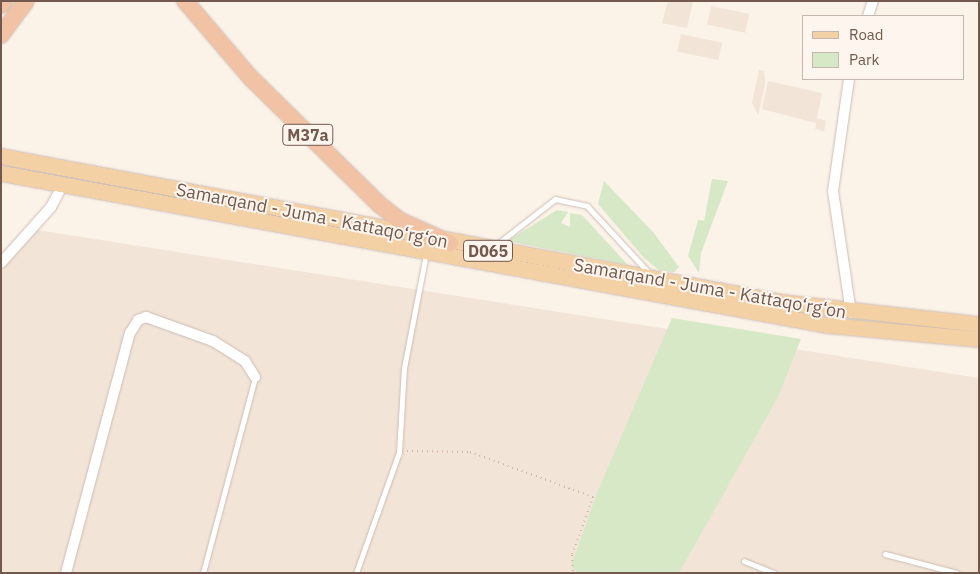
<!DOCTYPE html>
<html>
<head>
<meta charset="utf-8">
<style>
	body { margin:0 }
	#map { position:relative; width:980px; height:574px; overflow:hidden; background:#fbf2e8; font-family:"IBM Plex Sans",sans-serif }
	div>[style] { position:absolute }
	.residential>* { inset:0; background:#f2e4d7; transform-origin:0 0 }
	.green>* { inset:0; background:#d7e8c7 }
	.path>* { height:2px; margin-top:-1px; transform-origin:0; background:repeating-linear-gradient(90deg,#d3b3a4 0 1px,transparent 0 5px) }
	.roads { filter:drop-shadow(0 0 1px #cebcb2) drop-shadow(0 0 1px #cebcb2) }
	.service>* { height:5px; margin:-2.5px; padding:0 2.5px; transform-origin:2.5px; border-radius:2.5px; background:#fff }
	.minor>* { height:10px; margin:-5px; padding:0 5px; transform-origin:5px; border-radius:5px; background:#fff }
	.primary>* { height:15px; margin:-7.5px; padding:0 7.5px; transform-origin:7.5px; border-radius:7.5px; background:#f4d1a5 }
	.trunk>* { height:16px; margin:-8px; padding:0 8px; transform-origin:8px; border-radius:8px; background:#f2c2a4 }
	span { translate:-50% -50%; white-space:nowrap; text-align:center; line-height:1.15; -webkit-text-stroke:4px #fef6ee; paint-order:stroke }
	.shield-label span { padding:1px 4px; background:#fef6ee; border:1px solid; border-radius:4px; -webkit-text-stroke-width:0 }
	.shield-label { font-size:16px; color:#73584e; font-weight:700 }
	.street-label { font-size:18px; color:#73584e }
	.frame { position:absolute; inset:0; border:2px solid #73584e; pointer-events:none }
	.legend { position:absolute; left:802px; top:15px; width:162px; height:65px; box-sizing:border-box; background:#fef6ee; border:1px solid #c6b7ae; margin:0; padding:6px 9px; list-style:none; font-size:15px; color:#73584e }
	.legend li { display:flex; align-items:center; gap:10px; height:25px }
	.legend b { width:25px; border:1px solid #c6b7ae }
</style>
</head>
<body>
<div id="map">
	<div class="residential">
		<div style="clip-path:polygon(668px 1px,693px 1px,687px 28px,662px 23px)"></div>
		<div style="left:711px;top:6px;width:39px;height:19px;rotate:12deg"></div>
		<div style="left:681px;top:34px;width:42px;height:18px;rotate:12deg"></div>
		<div style="clip-path:polygon(759px 70px,764px 71px,765px 85px,758px 115px,752px 103px)"></div>
		<div style="clip-path:polygon(768px 81px,822px 93px,817px 118px,826px 121px,824px 131px,815px 129px,816px 123px,762px 109px)"></div>
		<div style="clip-path:polygon(37px 230px,979px 378px,979px 573px,1px 573px,1px 263px)"></div>
	</div>
	<div class="green">
		<div style="clip-path:polygon(712px 179px,728px 181px,701px 253px,699px 273px,688px 256px,698px 220px,704px 221px)"></div>
		<div style="clip-path:polygon(604px 181px,653px 232px,679px 267px,674px 272px,660px 271px,644px 258px,598px 204px)"></div>
		<div style="clip-path:polygon(557px 210px,568px 212px,561px 223px,570px 227px,570px 213px,582px 215px,628px 265px,507px 241px)"></div>
		<div style="clip-path:polygon(672px 318px,801px 339px,778px 397px,679px 573px,578px 573px,571px 566px,597px 493px)"></div>
	</div>
	<div class="path">
		<div style="left:407px;top:451px;width:63px;rotate:0.9deg"></div>
		<div style="left:470px;top:452px;width:131px;rotate:20.1deg"></div>
		<div style="left:593px;top:497px;width:62px;rotate:109.9deg"></div>
		<div style="left:572px;top:555px;width:18px;rotate:87deg"></div>
	</div>
	<div class="roads">
		<div class="service">
			<div style="left:496px;top:245px;width:75px;rotate:-37.9deg"></div>
			<div style="left:555px;top:199px;width:33px;rotate:12deg"></div>
			<div style="left:587px;top:206px;width:91px;rotate:47.2deg"></div>
			<div style="left:885px;top:554px;width:74px;rotate:14.8deg"></div>
			<div style="left:744px;top:561px;width:32px;rotate:22deg"></div>
			<div style="left:203px;top:573px;width:203px;rotate:-75.1deg"></div>
			<div style="left:356px;top:573px;width:128px;rotate:-70.4deg"></div>
			<div style="left:399px;top:452px;width:84px;rotate:-86.6deg"></div>
			<div style="left:404px;top:368px;width:116px;rotate:-79.1deg"></div>
		</div>
		<div class="minor">
			<div style="left:868px;top:16px;width:16px;rotate:-72deg"></div>
			<div style="left:849px;top:79px;width:113px;rotate:98.1deg"></div>
			<div style="left:833px;top:191px;width:123px;rotate:81.6deg"></div>
			<div style="left:1px;top:263px;width:75px;rotate:-48.2deg"></div>
			<div style="left:51px;top:207px;width:26px;rotate:-62deg"></div>
			<div style="left:66px;top:573px;width:248px;rotate:-75.1deg"></div>
			<div style="left:130px;top:333px;width:15px;rotate:-58deg"></div>
			<div style="left:138px;top:320px;width:9px;rotate:-21deg"></div>
			<div style="left:146px;top:317px;width:71px;rotate:19.7deg"></div>
			<div style="left:213px;top:341px;width:38px;rotate:32deg"></div>
			<div style="left:245px;top:361px;width:19px;rotate:58deg"></div>
		</div>
		<div class="primary">
			<div style="left:1px;top:156px;width:795px;rotate:10.59deg"></div>
			<div style="left:782px;top:302px;width:198px;rotate:6.4deg"></div>
			<div style="left:1px;top:173px;width:840px;rotate:10.43deg"></div>
			<div style="left:827px;top:325px;width:153px;rotate:5.3deg"></div>
		</div>
		<div class="trunk">
			<div style="left:185px;top:1px;width:100px;rotate:49.5deg"></div>
			<div style="left:250px;top:77px;width:182px;rotate:44.6deg"></div>
			<div style="left:380px;top:205px;width:24px;rotate:38deg"></div>
			<div style="left:399px;top:220px;width:56px;rotate:24.3deg"></div>
			<div style="left:1px;top:5px;width:5px;rotate:-53deg"></div>
			<div style="left:1px;top:35px;width:42px;rotate:-53.7deg"></div>
		</div>
	</div>
	<div class="shield-label">
		<span style="left:308px;top:135px">M37a</span>
		<span style="left:488px;top:251px">D065</span>
	</div>
	<div class="street-label">
		<span style="left:312px;top:216px;rotate:11deg">Samarqand - Juma - Kattaqo‘rg‘on</span>
		<span style="left:710px;top:289px;rotate:10deg">Samarqand - Juma - Kattaqo‘rg‘on</span>
	</div>
	<div class="frame"></div>
	<ul class="legend">
	<li><b style="height:6px;background:#f4d1a5"></b>Road</li>
	<li><b style="height:14px;background:#d7e8c7"></b>Park</li>
	</ul>
</div>
</body>
</html>
